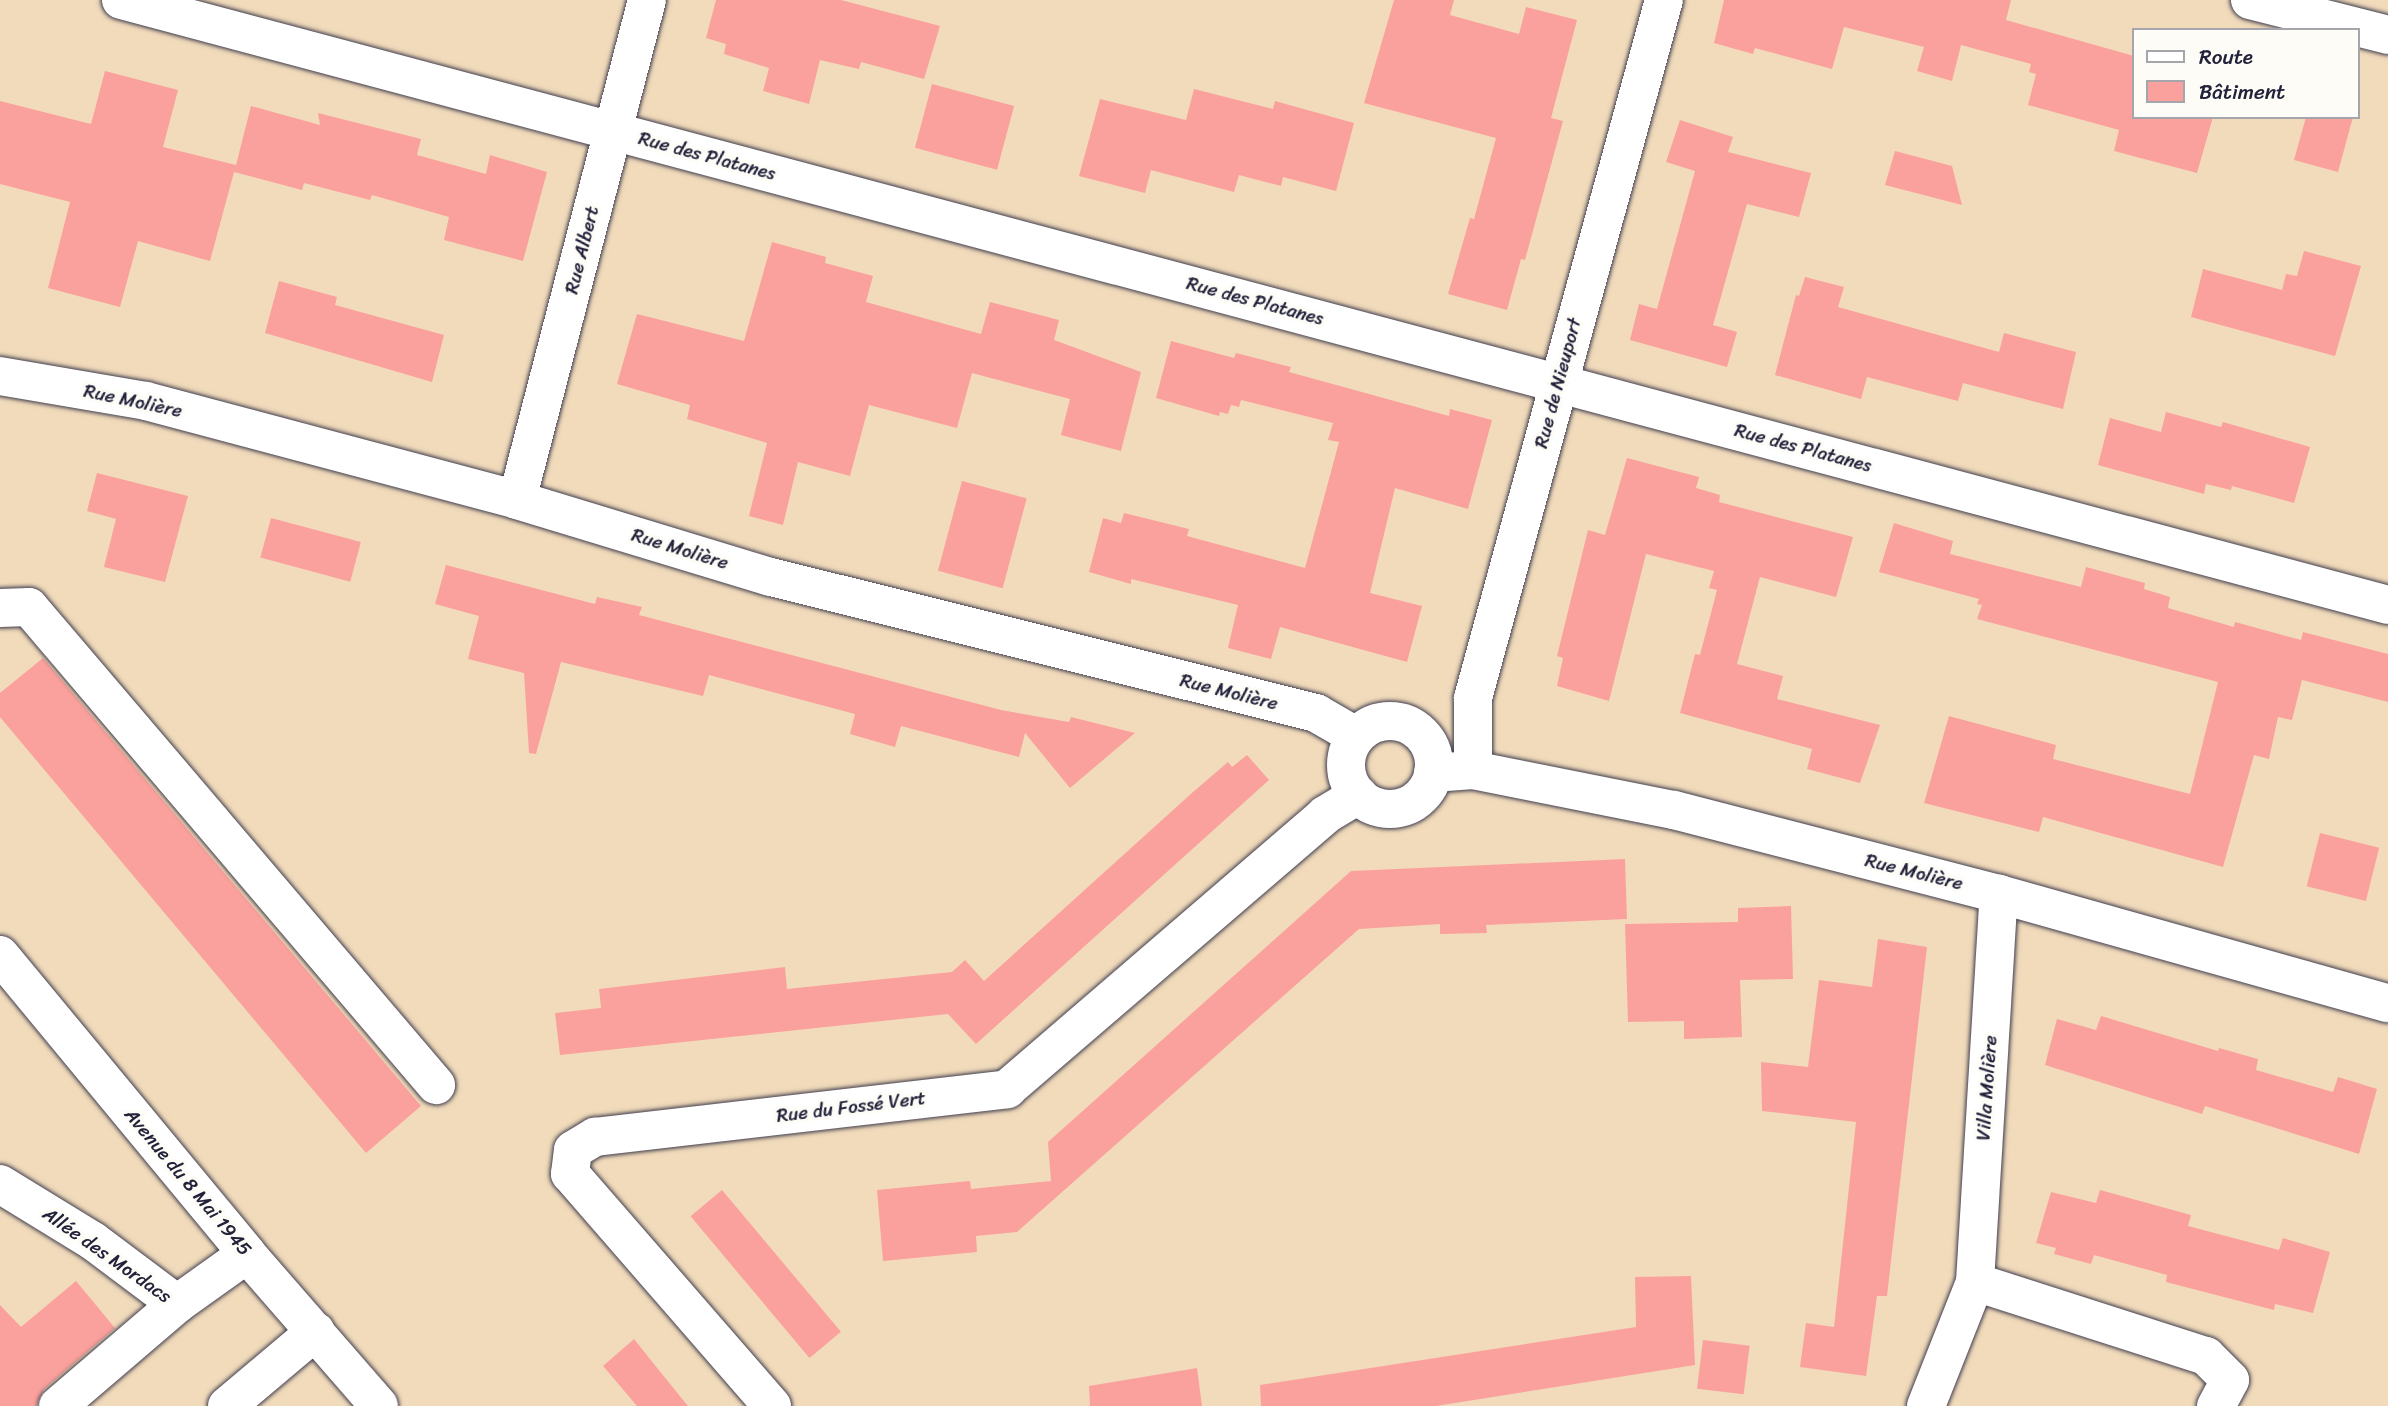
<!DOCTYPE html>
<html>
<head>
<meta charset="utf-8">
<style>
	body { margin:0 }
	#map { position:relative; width:2388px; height:1406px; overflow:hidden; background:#f1dbbb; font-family:Sriracha,sans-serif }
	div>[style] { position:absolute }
	.building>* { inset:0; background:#fba19d; transform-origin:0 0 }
	.roads { filter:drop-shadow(0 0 2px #413e4e) drop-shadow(0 0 2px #413e4e) }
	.minor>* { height:38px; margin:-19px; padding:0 19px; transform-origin:19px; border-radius:19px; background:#fff }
	.minor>.ring { margin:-19px; padding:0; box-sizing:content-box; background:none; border:38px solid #fff; border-radius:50% }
	span { translate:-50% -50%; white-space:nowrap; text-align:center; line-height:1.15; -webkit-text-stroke:7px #fdfcf7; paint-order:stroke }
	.street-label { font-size:19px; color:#22223b }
	.legend { position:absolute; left:2132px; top:28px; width:228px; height:91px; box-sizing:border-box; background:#fdfcf7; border:2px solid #a5a5ac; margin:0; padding:9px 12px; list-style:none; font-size:21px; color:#22223b }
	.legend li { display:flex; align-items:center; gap:14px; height:35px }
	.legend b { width:35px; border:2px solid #a5a5ac }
</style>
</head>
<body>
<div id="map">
	<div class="building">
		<div style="clip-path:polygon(716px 0,841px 0,940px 26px,924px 79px,861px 62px,859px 69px,820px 60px,809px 104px,763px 91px,769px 68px,724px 54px,726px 44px,706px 38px)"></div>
		<div style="clip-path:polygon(1394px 0,1454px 0,1450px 15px,1519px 34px,1526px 7px,1577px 20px,1551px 118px,1563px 121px,1525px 260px,1521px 259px,1507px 310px,1448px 294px,1470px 218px,1474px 219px,1496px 138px,1364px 103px)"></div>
		<div style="clip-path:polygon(1724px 0,2011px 0,2006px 20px,2134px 56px,2134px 117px,2213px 117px,2197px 173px,2114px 151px,2119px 130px,2028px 105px,2036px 74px,2029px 72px,2031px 64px,1961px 45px,1952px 81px,1917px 71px,1924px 47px,1844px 27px,1832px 69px,1755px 48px,1753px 54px,1714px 43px)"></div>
		<div style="clip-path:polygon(105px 71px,178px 90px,163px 147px,236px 165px,251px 106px,320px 125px,318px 113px,421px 139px,417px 155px,486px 174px,490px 155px,547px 172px,523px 261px,444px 240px,449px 217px,372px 195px,370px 200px,304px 183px,302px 190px,234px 172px,210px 261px,138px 241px,120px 307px,48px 288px,70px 202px,0 184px,0 101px,91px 124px)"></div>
		<div style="left:932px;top:84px;width:85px;height:66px;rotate:15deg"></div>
		<div style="clip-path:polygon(1194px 89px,1273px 109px,1275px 101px,1354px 123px,1336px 191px,1283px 177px,1281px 186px,1239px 175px,1234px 192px,1151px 170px,1145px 193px,1079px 176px,1100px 99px,1186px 120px)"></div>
		<div style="clip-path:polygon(2306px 117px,2353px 117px,2338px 172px,2294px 160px)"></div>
		<div style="clip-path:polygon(1680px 120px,1733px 137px,1728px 152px,1811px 173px,1799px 217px,1747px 204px,1713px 325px,1737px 332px,1727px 367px,1630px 340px,1639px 304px,1657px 309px,1695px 171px,1666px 162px)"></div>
		<div style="clip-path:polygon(1895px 151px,1952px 166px,1962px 205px,1885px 185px)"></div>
		<div style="clip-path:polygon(772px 242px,826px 257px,825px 263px,873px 276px,866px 302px,981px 334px,990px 302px,1059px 320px,1054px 340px,1141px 372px,1121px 451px,1061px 435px,1070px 399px,972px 373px,957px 428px,869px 405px,850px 476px,798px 462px,783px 525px,749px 516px,767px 443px,687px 419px,690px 405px,617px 384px,637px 314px,744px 341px)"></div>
		<div style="clip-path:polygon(2304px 251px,2361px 266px,2335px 356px,2191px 317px,2203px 269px,2282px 290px,2286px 274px,2297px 276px)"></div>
		<div style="clip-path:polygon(1805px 277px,1844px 287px,1838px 307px,1999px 352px,2004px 333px,2076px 352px,2063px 409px,1963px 383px,1958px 401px,1867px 377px,1861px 399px,1775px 375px,1796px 295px,1799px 296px)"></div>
		<div style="clip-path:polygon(279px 281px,337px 297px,335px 305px,444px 335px,432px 382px,265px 333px)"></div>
		<div style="clip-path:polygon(1171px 341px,1234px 358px,1236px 353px,1291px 367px,1289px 372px,1449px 416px,1450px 409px,1492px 420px,1468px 509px,1395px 488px,1370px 593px,1422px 606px,1407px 662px,1280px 627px,1271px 659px,1228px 648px,1238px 605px,1131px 579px,1131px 584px,1089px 572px,1103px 518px,1121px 523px,1124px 513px,1189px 529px,1187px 536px,1305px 568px,1339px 442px,1328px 440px,1333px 423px,1241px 400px,1239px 407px,1231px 405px,1228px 414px,1220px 412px,1219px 416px,1156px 398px)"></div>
		<div style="clip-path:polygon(2166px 412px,2221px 427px,2223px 422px,2310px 447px,2294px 503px,2232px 486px,2231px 490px,2206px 484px,2204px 494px,2098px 465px,2110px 418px,2161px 432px)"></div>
		<div style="clip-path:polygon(1627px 458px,1699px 477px,1696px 488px,1720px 495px,1719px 502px,1853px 537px,1836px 597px,1760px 577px,1737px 664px,1783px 676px,1777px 699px,1880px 725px,1860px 783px,1807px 769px,1812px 749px,1680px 713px,1695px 654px,1700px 655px,1717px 590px,1709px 588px,1714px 571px,1646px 554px,1609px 701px,1557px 686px,1563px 658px,1557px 656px,1588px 530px,1605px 535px)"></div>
		<div style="clip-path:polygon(97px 473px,188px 496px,165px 582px,104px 567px,116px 519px,87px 511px)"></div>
		<div style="left:962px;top:481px;width:67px;height:93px;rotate:15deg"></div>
		<div style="left:271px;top:518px;width:93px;height:41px;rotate:15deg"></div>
		<div style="clip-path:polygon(1894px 523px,1953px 541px,1950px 554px,2081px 587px,2086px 567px,2145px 583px,2144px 589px,2170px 597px,2168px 608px,2234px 627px,2235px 622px,2301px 640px,2303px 632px,2388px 654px,2388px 702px,2302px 680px,2292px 720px,2278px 717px,2269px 759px,2254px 755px,2223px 867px,2043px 817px,2039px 832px,1924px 803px,1949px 716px,2056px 745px,2053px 759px,2190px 794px,2218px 682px,1977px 619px,1982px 605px,1977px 604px,1979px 599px,1879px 572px)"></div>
		<div style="clip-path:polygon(446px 565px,595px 604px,597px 597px,642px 607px,639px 615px,1001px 710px,1069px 722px,1071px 717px,1135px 733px,1070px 788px,1025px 733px,1019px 757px,901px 726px,895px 747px,850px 734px,855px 714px,709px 675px,703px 696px,561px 662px,536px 754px,529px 753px,524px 673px,468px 659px,479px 616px,435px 604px)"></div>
		<div style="clip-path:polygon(43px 658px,421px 1106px,366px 1153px,0 717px,0 693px)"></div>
		<div style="clip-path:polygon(1247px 755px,1269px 780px,976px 1044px,948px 1014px,560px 1055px,555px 1013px,601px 1008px,599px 989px,785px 967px,787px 989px,952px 972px,965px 960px,984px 981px,1193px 792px,1228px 762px,1232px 767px)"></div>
		<div style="left:2320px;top:833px;width:61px;height:55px;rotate:14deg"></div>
		<div style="clip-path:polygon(1625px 859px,1627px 919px,1486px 925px,1487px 933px,1440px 934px,1440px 924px,1359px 929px,1017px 1232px,976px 1236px,977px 1252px,883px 1261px,877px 1190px,970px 1181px,971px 1189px,1051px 1181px,1048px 1142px,1351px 871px)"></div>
		<div style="clip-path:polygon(1791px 906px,1793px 979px,1740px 980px,1742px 1037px,1684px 1039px,1684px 1021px,1628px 1022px,1625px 924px,1738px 922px,1738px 908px)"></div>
		<div style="clip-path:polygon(1878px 939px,1927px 947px,1887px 1296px,1877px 1296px,1866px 1376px,1800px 1367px,1806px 1323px,1834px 1327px,1856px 1122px,1762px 1111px,1761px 1062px,1808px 1067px,1819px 980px,1872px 987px)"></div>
		<div style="clip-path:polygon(2101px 1016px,2218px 1051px,2219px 1048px,2258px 1059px,2256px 1070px,2333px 1092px,2338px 1077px,2377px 1089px,2359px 1154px,2205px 1106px,2202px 1114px,2045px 1065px,2057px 1019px,2096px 1030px)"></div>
		<div style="left:722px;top:1190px;width:185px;height:41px;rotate:50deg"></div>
		<div style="clip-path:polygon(2100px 1190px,2191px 1215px,2188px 1226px,2279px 1250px,2283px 1238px,2330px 1252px,2313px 1313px,2275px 1304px,2274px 1310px,2166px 1282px,2167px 1275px,2094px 1255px,2091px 1264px,2054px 1254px,2056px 1248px,2036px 1243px,2051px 1192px,2096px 1203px)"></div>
		<div style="clip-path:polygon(1691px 1276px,1695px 1365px,1436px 1406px,1261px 1406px,1260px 1385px,1636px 1327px,1635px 1277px)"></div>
		<div style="clip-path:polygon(76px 1281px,115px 1328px,44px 1389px,36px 1406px,0 1406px,0 1305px,21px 1327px)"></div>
		<div style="clip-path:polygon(634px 1339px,662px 1374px,688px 1406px,637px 1406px,603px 1366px)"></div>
		<div style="left:1703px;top:1340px;width:47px;height:49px;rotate:7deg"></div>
		<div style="clip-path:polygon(1197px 1368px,1202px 1406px,1090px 1406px,1089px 1386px)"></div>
	</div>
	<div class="roads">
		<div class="minor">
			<div style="left:121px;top:0;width:2346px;rotate:14.94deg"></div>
			<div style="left:2250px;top:0;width:142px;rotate:14.2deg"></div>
			<div style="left:0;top:376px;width:148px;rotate:9.7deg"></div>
			<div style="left:146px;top:401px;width:384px;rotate:14.9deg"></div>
			<div style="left:517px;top:500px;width:265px;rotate:16.9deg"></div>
			<div style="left:771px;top:577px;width:562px;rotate:14.01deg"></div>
			<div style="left:1316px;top:713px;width:46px;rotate:29.9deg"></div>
			<div style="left:517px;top:500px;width:517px;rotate:-75.43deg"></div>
			<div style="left:0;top:608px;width:29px;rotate:-2deg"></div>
			<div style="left:29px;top:607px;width:628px;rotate:49.59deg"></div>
			<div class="ring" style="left:1346px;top:721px;width:50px;height:50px"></div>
			<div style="left:1473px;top:770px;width:72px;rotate:-90deg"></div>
			<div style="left:1473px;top:698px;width:724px;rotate:-74.7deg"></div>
			<div style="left:1433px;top:773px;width:40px;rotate:-4.3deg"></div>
			<div style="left:1473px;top:770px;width:205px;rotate:11.3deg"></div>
			<div style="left:1674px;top:810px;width:336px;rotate:14.5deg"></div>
			<div style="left:1999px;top:894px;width:404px;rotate:15.7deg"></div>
			<div style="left:0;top:955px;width:388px;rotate:50.4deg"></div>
			<div style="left:247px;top:1254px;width:201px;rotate:49deg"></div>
			<div style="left:0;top:1184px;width:109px;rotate:31.5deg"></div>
			<div style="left:93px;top:1241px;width:105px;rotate:36.9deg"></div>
			<div style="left:1975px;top:1282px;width:243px;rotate:17.8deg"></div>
			<div style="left:2206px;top:1356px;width:34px;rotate:45deg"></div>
			<div style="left:2230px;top:1380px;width:30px;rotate:118deg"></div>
			<div style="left:58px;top:1406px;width:157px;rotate:-40.6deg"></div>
			<div style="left:177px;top:1304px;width:86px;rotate:-35.5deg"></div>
			<div style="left:227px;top:1406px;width:116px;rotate:-40.1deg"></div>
			<div style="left:772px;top:1406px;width:308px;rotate:-131deg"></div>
			<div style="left:570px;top:1174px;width:24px;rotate:-83deg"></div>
			<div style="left:573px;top:1150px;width:26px;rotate:-31deg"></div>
			<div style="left:595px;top:1137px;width:415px;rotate:-6.6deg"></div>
			<div style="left:1007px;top:1089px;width:420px;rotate:-40.7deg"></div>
			<div style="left:1325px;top:815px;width:39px;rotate:-31deg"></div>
			<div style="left:1926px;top:1406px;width:133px;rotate:-68.4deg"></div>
			<div style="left:1975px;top:1282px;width:389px;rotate:-86.5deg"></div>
		</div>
	</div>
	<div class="street-label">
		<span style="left:707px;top:156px;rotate:15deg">Rue des Platanes</span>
		<span style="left:582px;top:250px;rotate:-76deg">Rue Albert</span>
		<span style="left:1255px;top:301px;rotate:15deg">Rue des Platanes</span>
		<span style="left:1558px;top:383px;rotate:-75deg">Rue de Nieuport</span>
		<span style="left:133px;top:401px;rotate:12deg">Rue Molière</span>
		<span style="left:1803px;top:448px;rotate:15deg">Rue des Platanes</span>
		<span style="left:680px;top:549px;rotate:17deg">Rue Molière</span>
		<span style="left:1229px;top:692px;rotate:14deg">Rue Molière</span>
		<span style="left:1914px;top:872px;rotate:14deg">Rue Molière</span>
		<span style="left:1987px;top:1088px;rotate:-86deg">Villa Molière</span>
		<span style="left:851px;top:1107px;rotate:-7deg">Rue du Fossé Vert</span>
		<span style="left:188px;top:1182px;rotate:50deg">Avenue du 8 Mai 1945</span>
		<span style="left:107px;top:1255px;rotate:35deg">Allée des Mordacs</span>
	</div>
	<ul class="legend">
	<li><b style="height:9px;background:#fff"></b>Route</li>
	<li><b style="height:19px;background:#fba19d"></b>Bâtiment</li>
	</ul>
</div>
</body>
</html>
